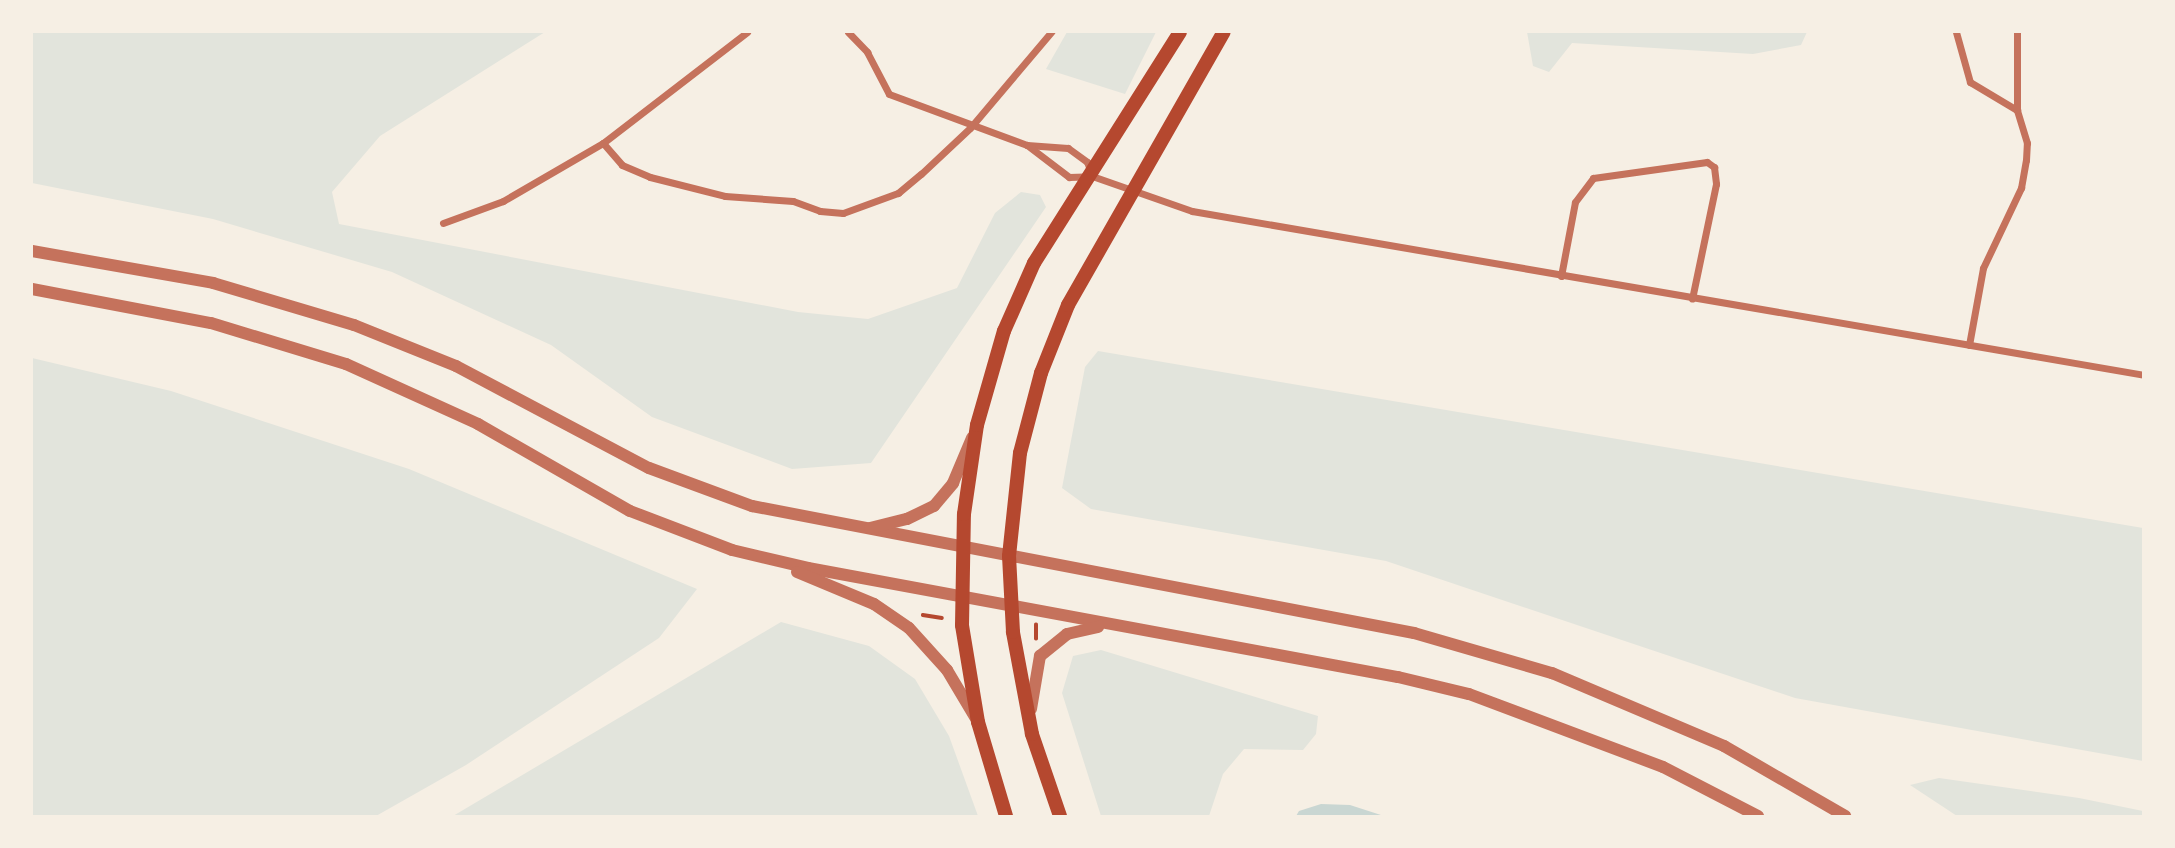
<!DOCTYPE html>
<html>
<head>
<meta charset="utf-8">
<style>
	body { margin:0 }
	#map { position:relative; width:2175px; height:848px; overflow:hidden; background:#f6efe4; font-family:"Exo 2",sans-serif }
	div>[style] { position:absolute }
	.green>* { inset:0; background:#e2e4dc }
	.water>* { inset:0; background:#c9d6d2 }
	.path>* { height:3.5px; margin:-1.75px; padding:0 1.75px; transform-origin:1.75px; border-radius:1.75px; background:#b5482f }
	.minor>* { height:7px; margin:-3.5px; padding:0 3.5px; transform-origin:3.5px; border-radius:3.5px; background:#c5725c }
	.tertiary>* { height:12px; margin:-6px; padding:0 6px; transform-origin:6px; border-radius:6px; background:#c5725c }
	.secondary>* { height:14px; margin:-7px; padding:0 7px; transform-origin:7px; border-radius:7px; background:#b5482f }
	span { translate:-50% -50%; white-space:nowrap; text-align:center; line-height:1.15; -webkit-text-stroke:7px #f6efe4; paint-order:stroke }
	.frame { position:absolute; inset:0; border:33px solid #f6efe4; pointer-events:none }
</style>
</head>
<body>
<div id="map">
	<div class="green">
		<div style="clip-path:polygon(32px 32px,545px 32px,380px 136px,332px 192px,339px 224px,798px 312px,868px 319px,957px 288px,995px 213px,1021px 192px,1040px 195px,1046px 207px,871px 463px,792px 469px,652px 417px,551px 345px,392px 272px,213px 219px,32px 183px)"></div>
		<div style="clip-path:polygon(1067px 32px,1156px 32px,1125px 94px,1046px 69px)"></div>
		<div style="clip-path:polygon(1527px 32px,1807px 32px,1801px 45px,1753px 54px,1572px 43px,1549px 72px,1533px 66px)"></div>
		<div style="clip-path:polygon(1098px 351px,2143px 528px,2143px 761px,1795px 698px,1386px 561px,1091px 509px,1062px 488px,1085px 367px)"></div>
		<div style="clip-path:polygon(32px 358px,171px 391px,409px 469px,697px 589px,659px 638px,466px 765px,376px 816px,32px 816px)"></div>
		<div style="clip-path:polygon(781px 622px,869px 646px,915px 679px,949px 736px,978px 816px,453px 816px)"></div>
		<div style="clip-path:polygon(1101px 650px,1318px 716px,1316px 734px,1303px 750px,1244px 749px,1223px 774px,1209px 816px,1101px 816px,1062px 693px,1073px 656px)"></div>
		<div style="clip-path:polygon(1939px 778px,2079px 798px,2143px 811px,2143px 816px,1957px 816px,1910px 785px)"></div>
	</div>
	<div class="water">
		<div style="clip-path:polygon(1321px 804px,1350px 805px,1384px 816px,1296px 816px,1299px 811px)"></div>
	</div>
	<div class="path">
		<div style="left:923px;top:615px;width:19px;rotate:9deg"></div>
		<div style="left:1036px;top:639px;width:14px;rotate:-90deg"></div>
	</div>
	<div class="minor">
		<div style="left:848px;top:32px;width:28px;rotate:46deg"></div>
		<div style="left:867px;top:52px;width:47px;rotate:62.4deg"></div>
		<div style="left:889px;top:94px;width:147px;rotate:20.3deg"></div>
		<div style="left:1027px;top:145px;width:41px;rotate:4.2deg"></div>
		<div style="left:1068px;top:148px;width:24px;rotate:36deg"></div>
		<div style="left:1087px;top:162px;width:11px;rotate:68deg"></div>
		<div style="left:1956px;top:32px;width:52px;rotate:74.4deg"></div>
		<div style="left:1970px;top:82px;width:55px;rotate:30.8deg"></div>
		<div style="left:603px;top:143px;width:29px;rotate:49deg"></div>
		<div style="left:622px;top:165px;width:30px;rotate:23deg"></div>
		<div style="left:650px;top:177px;width:77px;rotate:14.2deg"></div>
		<div style="left:725px;top:196px;width:68px;rotate:4.2deg"></div>
		<div style="left:793px;top:201px;width:29px;rotate:20deg"></div>
		<div style="left:820px;top:211px;width:23px;rotate:5deg"></div>
		<div style="left:843px;top:213px;width:59px;rotate:-20deg"></div>
		<div style="left:898px;top:193px;width:30px;rotate:-40deg"></div>
		<div style="left:921px;top:174px;width:67px;rotate:-43.2deg"></div>
		<div style="left:970px;top:128px;width:126px;rotate:-49.8deg"></div>
		<div style="left:1027px;top:145px;width:53px;rotate:37.3deg"></div>
		<div style="left:1069px;top:177px;width:23px;rotate:-2deg"></div>
		<div style="left:1092px;top:176px;width:106px;rotate:19.3deg"></div>
		<div style="left:1192px;top:211px;width:966px;rotate:9.77deg"></div>
		<div style="left:443px;top:223px;width:64px;rotate:-20.1deg"></div>
		<div style="left:503px;top:201px;width:116px;rotate:-30.1deg"></div>
		<div style="left:603px;top:143px;width:182px;rotate:-37.6deg"></div>
		<div style="left:1561px;top:276px;width:75px;rotate:-79.3deg"></div>
		<div style="left:1575px;top:202px;width:30px;rotate:-53deg"></div>
		<div style="left:1593px;top:178px;width:115px;rotate:-8deg"></div>
		<div style="left:1707px;top:162px;width:9px;rotate:36deg"></div>
		<div style="left:1714px;top:167px;width:17px;rotate:83deg"></div>
		<div style="left:1716px;top:184px;width:117px;rotate:101.8deg"></div>
		<div style="left:1969px;top:345px;width:78px;rotate:-79.7deg"></div>
		<div style="left:1983px;top:268px;width:89px;rotate:-64.6deg"></div>
		<div style="left:2021px;top:188px;width:28px;rotate:-80deg"></div>
		<div style="left:2026px;top:160px;width:17px;rotate:-87deg"></div>
		<div style="left:2027px;top:143px;width:34px;rotate:-107deg"></div>
		<div style="left:2017px;top:110px;width:78px;rotate:-90deg"></div>
	</div>
	<div class="tertiary">
		<div style="left:32px;top:251px;width:184px;rotate:10deg"></div>
		<div style="left:213px;top:283px;width:147px;rotate:16.6deg"></div>
		<div style="left:354px;top:325px;width:110px;rotate:21.9deg"></div>
		<div style="left:456px;top:366px;width:218px;rotate:27.9deg"></div>
		<div style="left:649px;top:468px;width:110px;rotate:20.3deg"></div>
		<div style="left:752px;top:506px;width:674px;rotate:10.86deg"></div>
		<div style="left:1414px;top:633px;width:144px;rotate:16.2deg"></div>
		<div style="left:1552px;top:673px;width:187px;rotate:23deg"></div>
		<div style="left:1724px;top:746px;width:140px;rotate:30deg"></div>
		<div style="left:32px;top:289px;width:182px;rotate:10.8deg"></div>
		<div style="left:211px;top:323px;width:141px;rotate:16.9deg"></div>
		<div style="left:346px;top:364px;width:145px;rotate:24.4deg"></div>
		<div style="left:478px;top:424px;width:175px;rotate:29.8deg"></div>
		<div style="left:630px;top:511px;width:109px;rotate:20.9deg"></div>
		<div style="left:732px;top:550px;width:78px;rotate:13.3deg"></div>
		<div style="left:808px;top:568px;width:600px;rotate:10.47deg"></div>
		<div style="left:1398px;top:677px;width:73px;rotate:13.5deg"></div>
		<div style="left:1469px;top:694px;width:207px;rotate:20.6deg"></div>
		<div style="left:1663px;top:767px;width:107px;rotate:27.3deg"></div>
		<div style="left:870px;top:528px;width:38px;rotate:-14deg"></div>
		<div style="left:907px;top:519px;width:30px;rotate:-26deg"></div>
		<div style="left:934px;top:506px;width:30px;rotate:-50deg"></div>
		<div style="left:953px;top:483px;width:49px;rotate:-67.1deg"></div>
		<div style="left:797px;top:572px;width:83px;rotate:22.6deg"></div>
		<div style="left:874px;top:604px;width:42px;rotate:34.4deg"></div>
		<div style="left:909px;top:628px;width:57px;rotate:47.9deg"></div>
		<div style="left:947px;top:670px;width:55px;rotate:59.2deg"></div>
		<div style="left:1031px;top:709px;width:54px;rotate:-80.4deg"></div>
		<div style="left:1040px;top:656px;width:35px;rotate:-39deg"></div>
		<div style="left:1067px;top:634px;width:32px;rotate:-13deg"></div>
	</div>
	<div class="secondary">
		<div style="left:1006px;top:816px;width:98px;rotate:-106.6deg"></div>
		<div style="left:978px;top:722px;width:98px;rotate:-99.4deg"></div>
		<div style="left:962px;top:625px;width:111px;rotate:-89deg"></div>
		<div style="left:964px;top:514px;width:90px;rotate:-81.7deg"></div>
		<div style="left:977px;top:425px;width:98px;rotate:-74deg"></div>
		<div style="left:1004px;top:331px;width:74px;rotate:-66.2deg"></div>
		<div style="left:1034px;top:263px;width:273px;rotate:-57.7deg"></div>
		<div style="left:1060px;top:816px;width:87px;rotate:-108.9deg"></div>
		<div style="left:1032px;top:734px;width:104px;rotate:-100.6deg"></div>
		<div style="left:1013px;top:632px;width:76px;rotate:-93deg"></div>
		<div style="left:1009px;top:556px;width:104px;rotate:-83.9deg"></div>
		<div style="left:1020px;top:453px;width:83px;rotate:-75.3deg"></div>
		<div style="left:1041px;top:373px;width:73px;rotate:-68.3deg"></div>
		<div style="left:1068px;top:305px;width:314px;rotate:-60.3deg"></div>
	</div>
	<div class="frame"></div>
</div>
</body>
</html>
